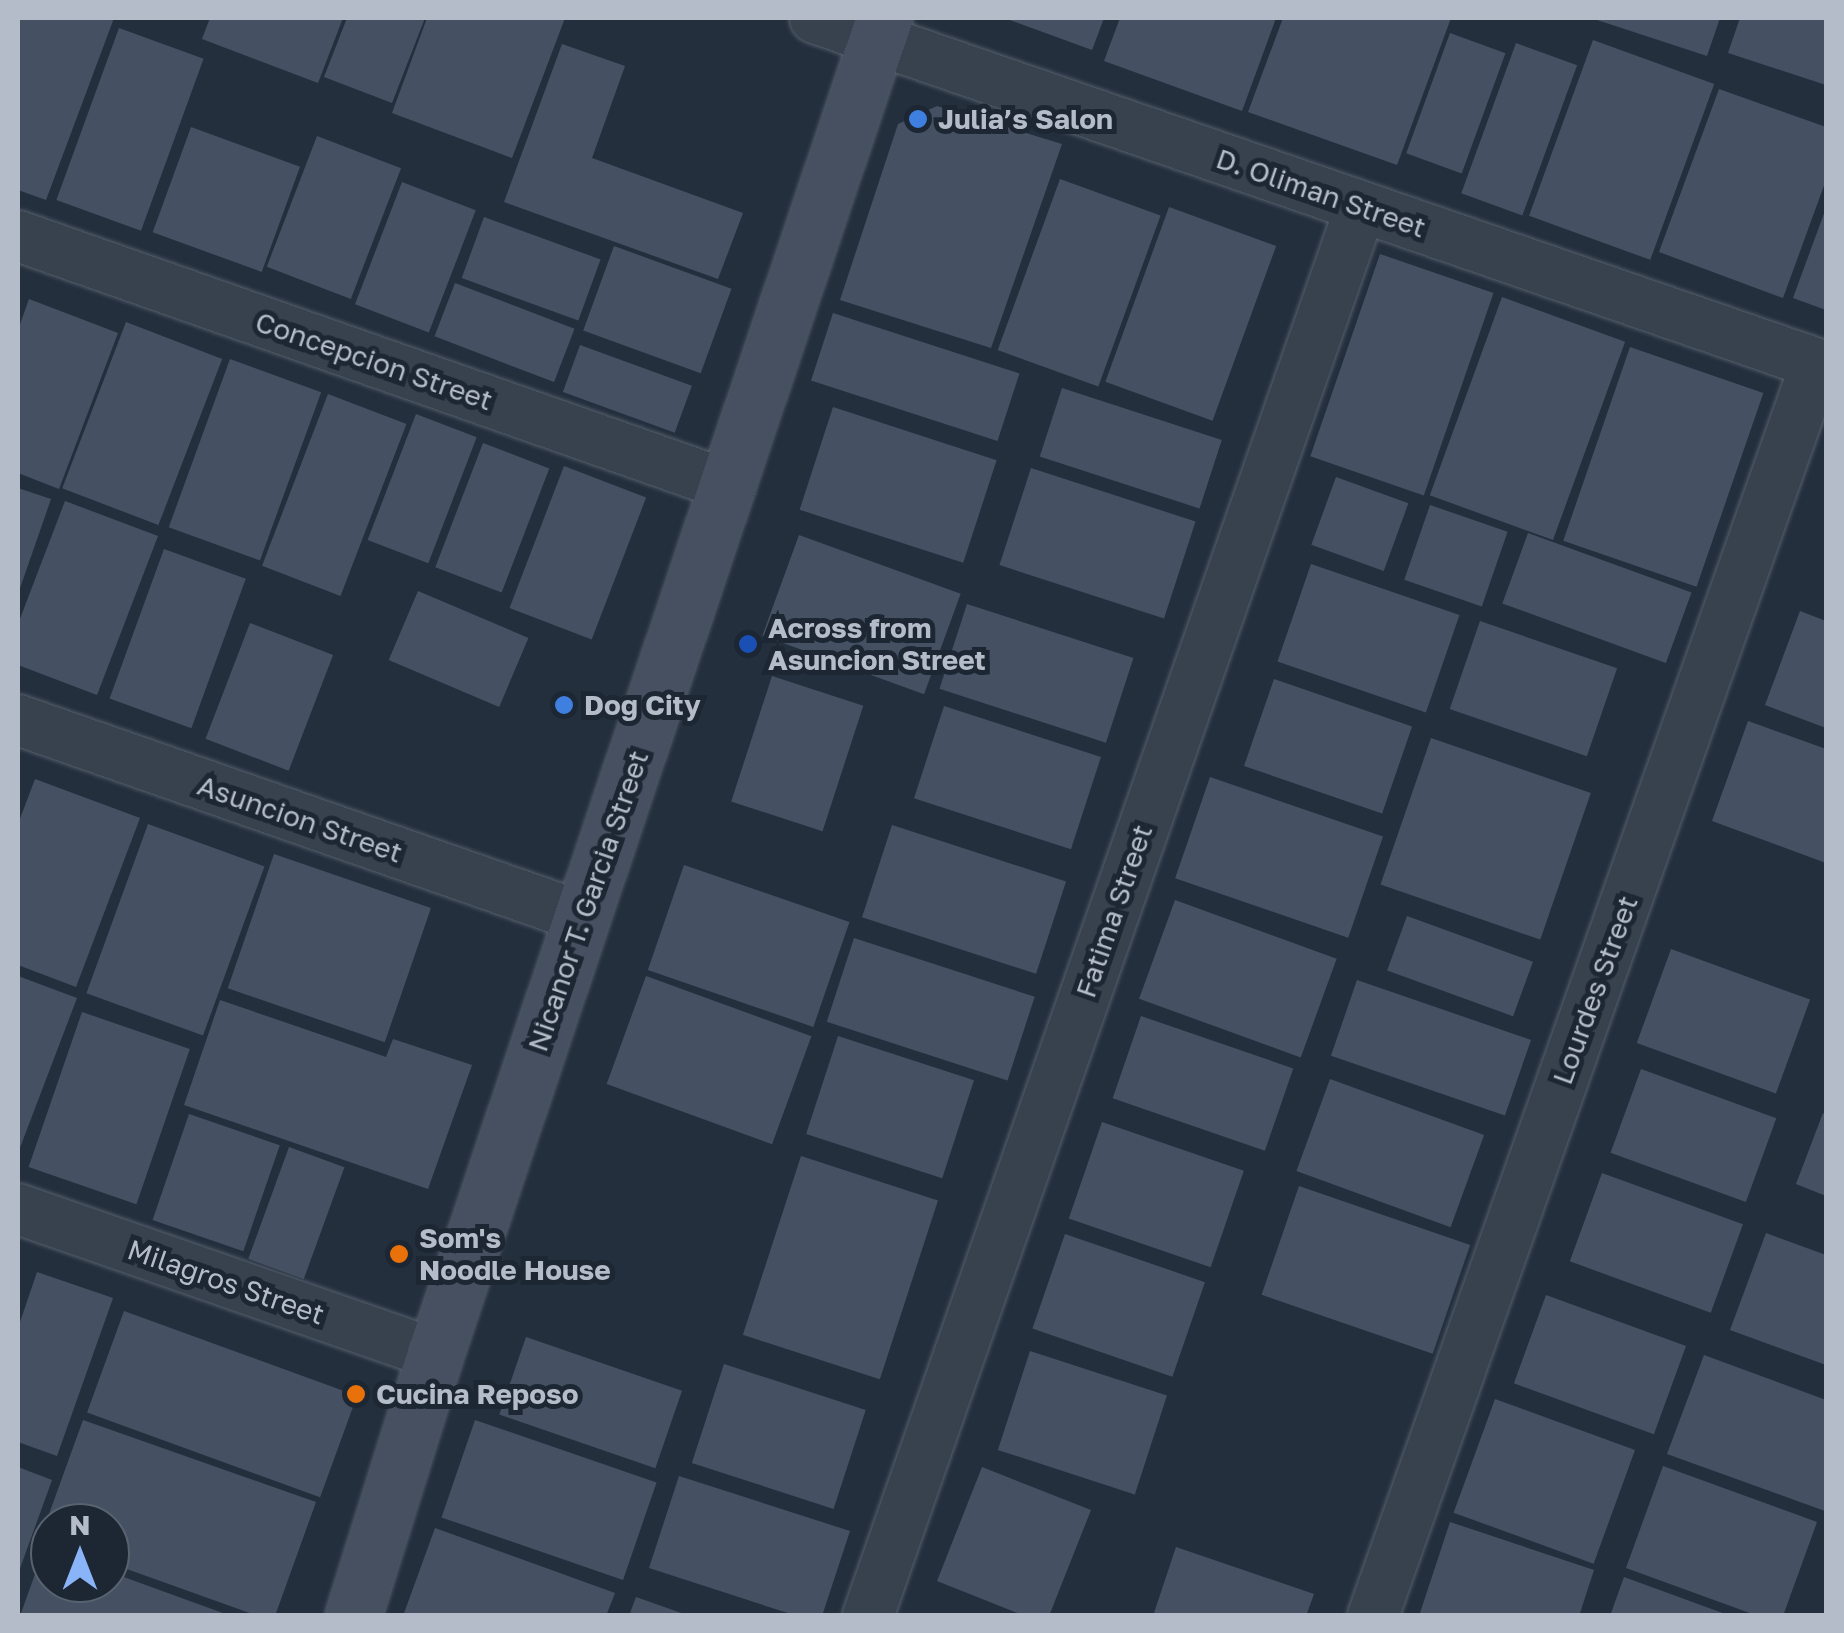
<!DOCTYPE html>
<html>
<head>
<meta charset="utf-8">
<style>
	body { margin:0 }
	#map { position:relative; width:1844px; height:1633px; overflow:hidden; background:#242f3e; font-family:"Golos Text",sans-serif }
	div>[style] { position:absolute }
	.building>* { inset:0; background:#455162; transform-origin:0 0 }
	.roads { filter:drop-shadow(0 0 2px #565f6c) drop-shadow(0 0 2px #565f6c) }
	.street>* { height:50px; margin:-25px; padding:0 25px; transform-origin:25px; border-radius:25px; background:#38414e }
	.secondary>* { height:55px; margin:-27.5px; padding:0 27.5px; transform-origin:27.5px; border-radius:27.5px; background:#465061 }
	.dots>* { width:28px; height:28px; translate:-50% -50%; box-sizing:border-box; border:5px solid #1d2633; border-radius:50% }
	span { translate:-50% -50%; white-space:nowrap; text-align:center; line-height:1.15; -webkit-text-stroke:10px #1d2633; paint-order:stroke }
	.poi-label { font-size:28px; color:#b4bcc9; font-weight:700 }
	.left { translate:0 -50%; text-align:left }
	.street-label { font-size:28px; color:#b4bcc9 }
	.frame { position:absolute; inset:0; border:20px solid #b4bcc9; pointer-events:none }
	.north { position:absolute; left:30px; top:1503px; width:100px; height:100px; box-sizing:border-box; background:#1d2633; border:2px solid #59626f; border-radius:50%; rotate:0deg; font-size:28px; font-weight:700; line-height:40px; text-align:center; color:#b4bcc9 }
	.north::after { content:''; display:block; margin:auto; width:35px; height:45px; background:#8ab4f8; clip-path:polygon(50% 0,100% 100%,50% 72%,0 100%) }
</style>
</head>
<body>
<div id="map">
	<div class="building">
		<div style="clip-path:polygon(18px 18px,114px 18px,46px 200px,18px 190px)"></div>
		<div style="clip-path:polygon(210px 18px,343px 18px,318px 83px,202px 39px)"></div>
		<div style="clip-path:polygon(347px 18px,425px 18px,392px 103px,324px 77px)"></div>
		<div style="clip-path:polygon(427px 18px,565px 18px,512px 158px,392px 113px)"></div>
		<div style="clip-path:polygon(1004px 18px,1104px 18px,1092px 50px)"></div>
		<div style="clip-path:polygon(1120px 18px,1276px 18px,1242px 111px,1104px 61px)"></div>
		<div style="clip-path:polygon(1283px 18px,1451px 18px,1397px 165px,1248px 112px)"></div>
		<div style="clip-path:polygon(1591px 18px,1720px 18px,1707px 56px)"></div>
		<div style="clip-path:polygon(1740px 18px,1826px 18px,1826px 85px,1728px 53px)"></div>
		<div style="left:119px;top:28px;width:90px;height:183px;rotate:20deg"></div>
		<div style="left:1450px;top:33px;width:59px;height:128px;rotate:20deg"></div>
		<div style="left:1593px;top:40px;width:129px;height:187px;rotate:20deg"></div>
		<div style="left:1516px;top:43px;width:65px;height:160px;rotate:20deg"></div>
		<div style="clip-path:polygon(562px 44px,625px 66px,592px 158px,743px 213px,718px 279px,504px 202px)"></div>
		<div style="clip-path:polygon(1719px 89px,1826px 127px,1826px 180px,1783px 298px,1659px 252px)"></div>
		<div style="clip-path:polygon(937px 106px,1062px 144px,991px 348px,840px 300px,898px 124px)"></div>
		<div style="left:191px;top:127px;width:116px;height:112px;rotate:20deg"></div>
		<div style="left:317px;top:136px;width:90px;height:140px;rotate:21deg"></div>
		<div style="left:1060px;top:179px;width:107px;height:182px;rotate:20deg"></div>
		<div style="left:402px;top:182px;width:79px;height:131px;rotate:21deg"></div>
		<div style="left:1169px;top:207px;width:114px;height:186px;rotate:20deg"></div>
		<div style="clip-path:polygon(1826px 208px,1826px 310px,1793px 298px)"></div>
		<div style="left:484px;top:217px;width:124px;height:65px;rotate:20deg"></div>
		<div style="left:614px;top:246px;width:125px;height:90px;rotate:20deg"></div>
		<div style="left:1380px;top:254px;width:120px;height:214px;rotate:19deg"></div>
		<div style="left:455px;top:283px;width:128px;height:57px;rotate:21deg"></div>
		<div style="left:1502px;top:297px;width:131px;height:211px;rotate:20deg"></div>
		<div style="clip-path:polygon(29px 299px,118px 333px,59px 489px,18px 473px,18px 330px)"></div>
		<div style="left:833px;top:313px;width:196px;height:71px;rotate:18deg"></div>
		<div style="left:126px;top:322px;width:103px;height:178px;rotate:21deg"></div>
		<div style="left:580px;top:345px;width:119px;height:50px;rotate:20deg"></div>
		<div style="left:1630px;top:347px;width:141px;height:205px;rotate:19deg"></div>
		<div style="left:230px;top:359px;width:97px;height:179px;rotate:20deg"></div>
		<div style="left:1062px;top:388px;width:168px;height:72px;rotate:18deg"></div>
		<div style="left:328px;top:394px;width:84px;height:184px;rotate:21deg"></div>
		<div style="left:833px;top:407px;width:172px;height:108px;rotate:18deg"></div>
		<div style="left:416px;top:414px;width:65px;height:135px;rotate:21deg"></div>
		<div style="left:483px;top:443px;width:71px;height:133px;rotate:21deg"></div>
		<div style="left:564px;top:466px;width:88px;height:152px;rotate:21deg"></div>
		<div style="left:1031px;top:468px;width:173px;height:102px;rotate:18deg"></div>
		<div style="left:1336px;top:477px;width:77px;height:72px;rotate:20deg"></div>
		<div style="clip-path:polygon(18px 488px,51px 499px,18px 594px)"></div>
		<div style="clip-path:polygon(65px 501px,158px 536px,97px 695px,18px 665px,18px 624px)"></div>
		<div style="left:1430px;top:505px;width:82px;height:79px;rotate:19deg"></div>
		<div style="left:1528px;top:533px;width:174px;height:75px;rotate:20deg"></div>
		<div style="left:799px;top:535px;width:172px;height:107px;rotate:20deg"></div>
		<div style="left:164px;top:549px;width:87px;height:159px;rotate:20deg"></div>
		<div style="left:1311px;top:564px;width:157px;height:103px;rotate:19deg"></div>
		<div style="left:418px;top:591px;width:120px;height:75px;rotate:23deg"></div>
		<div style="left:967px;top:604px;width:175px;height:89px;rotate:18deg"></div>
		<div style="clip-path:polygon(1800px 611px,1826px 621px,1826px 728px,1765px 705px)"></div>
		<div style="left:1480px;top:621px;width:145px;height:93px;rotate:19deg"></div>
		<div style="left:250px;top:623px;width:89px;height:124px;rotate:21deg"></div>
		<div style="left:772px;top:676px;width:96px;height:132px;rotate:18deg"></div>
		<div style="left:1274px;top:679px;width:146px;height:92px;rotate:19deg"></div>
		<div style="left:944px;top:706px;width:165px;height:97px;rotate:18deg"></div>
		<div style="clip-path:polygon(1748px 721px,1826px 749px,1826px 863px,1712px 821px)"></div>
		<div style="left:1431px;top:738px;width:169px;height:155px;rotate:19deg"></div>
		<div style="left:1210px;top:777px;width:183px;height:107px;rotate:19deg"></div>
		<div style="clip-path:polygon(35px 779px,140px 818px,76px 987px,18px 965px,18px 824px)"></div>
		<div style="left:148px;top:824px;width:124px;height:180px;rotate:20deg"></div>
		<div style="left:892px;top:825px;width:183px;height:97px;rotate:18deg"></div>
		<div style="left:274px;top:854px;width:166px;height:142px;rotate:19deg"></div>
		<div style="left:684px;top:865px;width:175px;height:111px;rotate:19deg"></div>
		<div style="left:1175px;top:900px;width:172px;height:105px;rotate:20deg"></div>
		<div style="left:1407px;top:916px;width:134px;height:58px;rotate:20deg"></div>
		<div style="left:854px;top:938px;width:190px;height:88px;rotate:18deg"></div>
		<div style="left:1671px;top:949px;width:148px;height:100px;rotate:20deg"></div>
		<div style="clip-path:polygon(18px 976px,77px 998px,18px 1153px)"></div>
		<div style="left:646px;top:976px;width:176px;height:115px;rotate:20deg"></div>
		<div style="left:1357px;top:980px;width:184px;height:80px;rotate:19deg"></div>
		<div style="clip-path:polygon(220px 1000px,386px 1057px,393px 1039px,472px 1065px,428px 1189px,184px 1105px)"></div>
		<div style="left:82px;top:1012px;width:114px;height:164px;rotate:19deg"></div>
		<div style="left:1141px;top:1016px;width:161px;height:87px;rotate:19deg"></div>
		<div style="left:838px;top:1036px;width:143px;height:103px;rotate:18deg"></div>
		<div style="left:1641px;top:1069px;width:144px;height:89px;rotate:20deg"></div>
		<div style="left:1330px;top:1079px;width:164px;height:98px;rotate:20deg"></div>
		<div style="clip-path:polygon(1823px 1113px,1826px 1115px,1826px 1196px,1796px 1184px)"></div>
		<div style="left:189px;top:1114px;width:96px;height:112px;rotate:19deg"></div>
		<div style="left:1102px;top:1122px;width:150px;height:102px;rotate:19deg"></div>
		<div style="left:289px;top:1147px;width:59px;height:119px;rotate:20deg"></div>
		<div style="left:801px;top:1156px;width:144px;height:188px;rotate:18deg"></div>
		<div style="left:1602px;top:1173px;width:150px;height:94px;rotate:20deg"></div>
		<div style="left:1299px;top:1186px;width:181px;height:115px;rotate:19deg"></div>
		<div style="clip-path:polygon(1766px 1233px,1826px 1255px,1826px 1365px,1730px 1330px)"></div>
		<div style="left:1065px;top:1234px;width:148px;height:100px;rotate:19deg"></div>
		<div style="clip-path:polygon(37px 1272px,113px 1298px,57px 1456px,18px 1442px,18px 1328px)"></div>
		<div style="left:1546px;top:1295px;width:149px;height:94px;rotate:20deg"></div>
		<div style="left:124px;top:1311px;width:248px;height:108px;rotate:20deg"></div>
		<div style="left:526px;top:1337px;width:165px;height:82px;rotate:19deg"></div>
		<div style="left:1030px;top:1351px;width:144px;height:104px;rotate:18deg"></div>
		<div style="clip-path:polygon(1704px 1355px,1826px 1400px,1825px 1511px,1667px 1454px)"></div>
		<div style="left:724px;top:1364px;width:149px;height:104px;rotate:18deg"></div>
		<div style="left:1495px;top:1399px;width:149px;height:121px;rotate:20deg"></div>
		<div style="clip-path:polygon(83px 1420px,316px 1502px,275px 1616px,258px 1616px,110px 1563px,110px 1523px,50px 1523px,50px 1542px,40px 1539px)"></div>
		<div style="left:475px;top:1420px;width:192px;height:103px;rotate:19deg"></div>
		<div style="clip-path:polygon(1663px 1466px,1817px 1522px,1783px 1616px,1758px 1616px,1626px 1568px)"></div>
		<div style="clip-path:polygon(18px 1467px,52px 1480px,18px 1574px)"></div>
		<div style="clip-path:polygon(982px 1467px,1091px 1510px,1049px 1616px,1025px 1616px,937px 1581px)"></div>
		<div style="clip-path:polygon(679px 1476px,850px 1531px,822px 1616px,797px 1616px,649px 1568px)"></div>
		<div style="clip-path:polygon(1450px 1522px,1594px 1570px,1579px 1616px,1419px 1616px)"></div>
		<div style="clip-path:polygon(435px 1528px,615px 1593px,606px 1616px,403px 1616px)"></div>
		<div style="clip-path:polygon(1176px 1547px,1314px 1594px,1306px 1616px,1153px 1616px)"></div>
		<div style="clip-path:polygon(44px 1549px,50px 1551px,50px 1583px,110px 1583px,110px 1572px,231px 1616px,20px 1616px)"></div>
		<div style="clip-path:polygon(1624px 1577px,1728px 1615px,1727px 1616px,1610px 1616px)"></div>
		<div style="clip-path:polygon(636px 1597px,687px 1615px,687px 1616px,629px 1616px)"></div>
	</div>
	<div class="roads">
		<div class="street">
			<div style="left:815px;top:18px;width:1070px;rotate:19.04deg"></div>
			<div style="left:18px;top:236px;width:755px;rotate:19.35deg"></div>
			<div style="left:18px;top:720px;width:597px;rotate:19.25deg"></div>
			<div style="left:18px;top:1209px;width:441px;rotate:19.2deg"></div>
			<div style="left:868px;top:1616px;width:1493px;rotate:-70.72deg"></div>
			<div style="left:1373px;top:1616px;width:1328px;rotate:-70.51deg"></div>
		</div>
		<div class="secondary">
			<div style="left:353px;top:1616px;width:275px;rotate:-72.6deg"></div>
			<div style="left:435px;top:1354px;width:1409px;rotate:-71.42deg"></div>
		</div>
	</div>
	<div class="dots">
		<div style="left:918px;top:119px;background:#3f7fe0"></div>
		<div style="left:748px;top:644px;background:#1a4fb4"></div>
		<div style="left:564px;top:705px;background:#3f7fe0"></div>
		<div style="left:399px;top:1254px;background:#e8710a"></div>
		<div style="left:356px;top:1394px;background:#e8710a"></div>
	</div>
	<div class="poi-label">
		<span class="left" style="left:938px;top:119px">Julia’s Salon</span>
		<span class="left" style="left:768px;top:644px">Across from<br>Asuncion Street</span>
		<span class="left" style="left:584px;top:705px">Dog City</span>
		<span class="left" style="left:419px;top:1254px">Som's<br>Noodle House</span>
		<span class="left" style="left:376px;top:1394px">Cucina Reposo</span>
	</div>
	<div class="street-label">
		<span style="left:1321px;top:193px;rotate:19deg">D. Oliman Street</span>
		<span style="left:374px;top:361px;rotate:19deg">Concepcion Street</span>
		<span style="left:300px;top:819px;rotate:19deg">Asuncion Street</span>
		<span style="left:588px;top:901px;rotate:-71deg">Nicanor T. Garcia Street</span>
		<span style="left:1114px;top:911px;rotate:-71deg">Fatima Street</span>
		<span style="left:1595px;top:990px;rotate:-70deg">Lourdes Street</span>
		<span style="left:226px;top:1282px;rotate:19deg">Milagros Street</span>
	</div>
	<div class="frame"></div>
	<div class="north">N</div>
</div>
</body>
</html>
